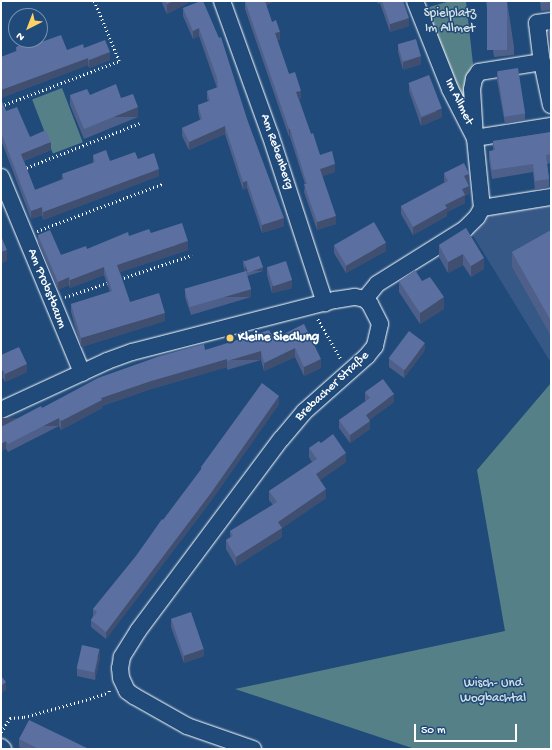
<!DOCTYPE html>
<html>
<head>
<meta charset="utf-8">
<style>
	body { margin:0 }
	#map { position:relative; width:552px; height:750px; overflow:hidden; background:#1f4a7a; font-family:"Gochi Hand",sans-serif }
	div>[style] { position:absolute }
	.built>* { inset:0; background:#355887 }
	.green>* { inset:0; background:#558088; transform-origin:0 0 }
	.path>* { height:2.5px; margin-top:-1.25px; transform-origin:0; background:repeating-linear-gradient(90deg,#fff 0 1px,transparent 0 4px) }
	.roads { filter:drop-shadow(0 0 1px #fff) drop-shadow(0 0 1px #fff) }
	.minor>* { height:16px; margin:-8px; padding:0 8px; transform-origin:8px; border-radius:8px; background:#1f4a7a }
	.wall>* { inset:0; background:#4e608a }
	.shaded-wall>* { inset:0; background:#404e70; transform-origin:0 0 }
	.building>* { inset:0; background:#5b70a0; transform-origin:0 0 }
	.dots>* { width:11px; height:11px; translate:-50% -50%; box-sizing:border-box; border:2px solid #1f4a7a; border-radius:50% }
	span { translate:-50% -50%; white-space:nowrap; text-align:center; line-height:1.15; -webkit-text-stroke:3px #1f4a7a; paint-order:stroke }
	.park-label { font-size:13px; color:#d4dfe1 }
	.street-label { font-size:13px; color:#fff }
	.poi-label { font-size:13px; color:#fff; font-weight:700 }
	.left { translate:0 -50%; text-align:left }
	.frame { position:absolute; inset:0; border:2px solid #fff; pointer-events:none }
	.north { position:absolute; left:8px; top:8px; width:40px; height:40px; box-sizing:border-box; background:#1f4a7a; border:1px solid #7992af; border-radius:50%; rotate:222deg; font-size:11px; font-weight:700; line-height:16px; text-align:center; color:#fff }
	.north::after { content:''; display:block; margin:auto; width:14px; height:18px; background:#ffd166; clip-path:polygon(50% 0,100% 100%,50% 72%,0 100%) }
	.scale { position:absolute; left:414px; top:724px; width:103px; height:18px; box-sizing:border-box; border:2px solid #fff; border-top:0; padding-left:5px; font-size:12px; line-height:14px; white-space:nowrap; color:#fff; -webkit-text-stroke:3px #1f4a7a; paint-order:stroke }
</style>
</head>
<body>
<div id="map">
	<div class="built">
		<div style="clip-path:polygon(551px 202px,551px 363px,469px 229px,493px 213px)"></div>
	</div>
	<div class="green">
		<div style="clip-path:polygon(450px 1px,466px 1px,473px 64px,466px 77px,466px 97px,460px 101px,426px 8px)"></div>
		<div style="left:62px;top:88px;width:58px;height:32px;rotate:69deg"></div>
		<div style="clip-path:polygon(551px 383px,551px 749px,415px 749px,235px 689px,505px 631px,477px 470px)"></div>
	</div>
	<div class="path">
		<div style="left:1px;top:106px;width:126px;rotate:-20.9deg"></div>
		<div style="left:119px;top:61px;width:65px;rotate:-112.6deg"></div>
		<div style="left:23px;top:169px;width:126px;rotate:-21.5deg"></div>
		<div style="left:37px;top:231px;width:134px;rotate:-20.6deg"></div>
		<div style="left:120px;top:279px;width:76px;rotate:-18.4deg"></div>
		<div style="left:65px;top:297px;width:47px;rotate:-18.4deg"></div>
		<div style="left:318px;top:319px;width:46px;rotate:60.1deg"></div>
		<div style="left:1px;top:732px;width:17px;rotate:-57deg"></div>
		<div style="left:10px;top:718px;width:14px;rotate:-4deg"></div>
		<div style="left:24px;top:717px;width:60px;rotate:-15.4deg"></div>
		<div style="left:82px;top:701px;width:28px;rotate:-18deg"></div>
		<div style="left:109px;top:692px;width:3px;rotate:-90deg"></div>
	</div>
	<div class="roads">
		<div class="minor">
			<div style="left:222px;top:1px;width:141px;rotate:70.2deg"></div>
			<div style="left:270px;top:134px;width:178px;rotate:72deg"></div>
			<div style="left:415px;top:1px;width:95px;rotate:68.3deg"></div>
			<div style="left:450px;top:89px;width:55px;rotate:63deg"></div>
			<div style="left:475px;top:138px;width:70px;rotate:84.3deg"></div>
			<div style="left:551px;top:21px;width:14px;rotate:172deg"></div>
			<div style="left:537px;top:23px;width:39px;rotate:83deg"></div>
			<div style="left:542px;top:62px;width:44px;rotate:78.2deg"></div>
			<div style="left:542px;top:62px;width:64px;rotate:171deg"></div>
			<div style="left:479px;top:72px;width:9px;rotate:126deg"></div>
			<div style="left:474px;top:79px;width:10px;rotate:101deg"></div>
			<div style="left:472px;top:89px;width:49px;rotate:86.5deg"></div>
			<div style="left:475px;top:138px;width:77px;rotate:-9deg"></div>
			<div style="left:1px;top:177px;width:212px;rotate:67.5deg"></div>
			<div style="left:365px;top:299px;width:19px;rotate:-51deg"></div>
			<div style="left:377px;top:284px;width:104px;rotate:-32deg"></div>
			<div style="left:465px;top:229px;width:17px;rotate:-45deg"></div>
			<div style="left:477px;top:217px;width:10px;rotate:-61deg"></div>
			<div style="left:482px;top:208px;width:70px;rotate:-9.1deg"></div>
			<div style="left:1px;top:410px;width:117px;rotate:-24.8deg"></div>
			<div style="left:107px;top:361px;width:27px;rotate:-20deg"></div>
			<div style="left:132px;top:352px;width:210px;rotate:-14.4deg"></div>
			<div style="left:335px;top:300px;width:20px;rotate:-9deg"></div>
			<div style="left:355px;top:297px;width:10px;rotate:11deg"></div>
			<div style="left:365px;top:299px;width:7px;rotate:45deg"></div>
			<div style="left:370px;top:304px;width:22px;rotate:63deg"></div>
			<div style="left:380px;top:324px;width:23px;rotate:103deg"></div>
			<div style="left:375px;top:346px;width:13px;rotate:129deg"></div>
			<div style="left:367px;top:356px;width:84px;rotate:138.4deg"></div>
			<div style="left:304px;top:412px;width:35px;rotate:130deg"></div>
			<div style="left:281px;top:439px;width:239px;rotate:126.7deg"></div>
			<div style="left:138px;top:631px;width:31px;rotate:122deg"></div>
			<div style="left:122px;top:657px;width:11px;rotate:100deg"></div>
			<div style="left:120px;top:668px;width:10px;rotate:84deg"></div>
			<div style="left:121px;top:678px;width:14px;rotate:65deg"></div>
			<div style="left:127px;top:691px;width:9px;rotate:36deg"></div>
			<div style="left:134px;top:696px;width:61px;rotate:29.5deg"></div>
			<div style="left:187px;top:726px;width:70px;rotate:19.2deg"></div>
			<div style="left:1px;top:747px;width:3px;rotate:45deg"></div>
		</div>
	</div>
	<div class="wall">
		<div style="clip-path:polygon(161px 1px,188px 1px,188px 3px,167px 14px)"></div>
		<div style="clip-path:polygon(201px 1px,248px 122px,284px 226px,262px 233px,247px 188px,243px 190px,225px 134px,189px 150px,182px 136px,182px 128px,200px 120px,198px 112px,198px 105px,208px 101px,207px 99px,207px 91px,217px 88px,199px 36px,193px 39px,183px 16px,183px 8px)"></div>
		<div style="clip-path:polygon(245px 1px,273px 1px,273px 2px,266px 5px,272px 22px,280px 40px,277px 40px,289px 74px,301px 99px,299px 99px,311px 134px,320px 155px,335px 172px,322px 176px,336px 224px,317px 230px,304px 192px,305px 184px,290px 137px,289px 137px,245px 9px)"></div>
		<div style="clip-path:polygon(377px 1px,403px 1px,409px 26px,390px 32px,380px 3px,378px 4px)"></div>
		<div style="clip-path:polygon(486px 1px,507px 1px,514px 47px,514px 55px,494px 57px)"></div>
		<div style="clip-path:polygon(540px 1px,551px 1px,551px 10px,541px 11px)"></div>
		<div style="clip-path:polygon(548px 29px,551px 29px,551px 52px,548px 37px)"></div>
		<div style="clip-path:polygon(33px 45px,67px 50px,84px 48px,110px 60px,89px 68px,88px 65px,1px 98px,1px 57px,16px 51px,16px 47px)"></div>
		<div style="clip-path:polygon(398px 45px,421px 64px,403px 70px,398px 52px)"></div>
		<div style="clip-path:polygon(497px 72px,525px 113px,525px 120px,505px 124px,497px 80px)"></div>
		<div style="clip-path:polygon(409px 83px,442px 117px,421px 126px,409px 91px)"></div>
		<div style="clip-path:polygon(70px 95px,90px 95px,121px 98px,138px 117px,84px 139px,70px 105px)"></div>
		<div style="clip-path:polygon(1px 99px,6px 111px,30px 137px,51px 150px,24px 161px,35px 190px,62px 179px,62px 174px,93px 163px,93px 155px,110px 161px,138px 159px,159px 176px,43px 220px,42px 215px,31px 219px,1px 140px)"></div>
		<div style="clip-path:polygon(551px 132px,551px 163px,547px 164px,549px 179px,549px 188px,535px 190px,533px 172px,492px 179px,489px 160px,489px 151px,493px 151px,493px 141px)"></div>
		<div style="clip-path:polygon(444px 173px,469px 182px,467px 183px,469px 194px,465px 196px,465px 203px,447px 212px,447px 216px,413px 235px,401px 214px,401px 206px,445px 182px,444px 181px)"></div>
		<div style="clip-path:polygon(466px 228px,484px 269px,471px 277px,463px 265px,448px 273px,439px 257px,439px 245px)"></div>
		<div style="clip-path:polygon(551px 230px,551px 336px,512px 267px,512px 252px)"></div>
		<div style="clip-path:polygon(151px 233px,188px 250px,120px 272px,130px 302px,165px 321px,81px 347px,71px 312px,71px 304px,110px 292px,104px 275px,70px 288px,69px 285px,58px 290px,38px 243px,38px 235px,61px 255px,87px 249px,129px 236px)"></div>
		<div style="clip-path:polygon(334px 245px,386px 251px,346px 273px,334px 253px)"></div>
		<div style="clip-path:polygon(243px 260px,263px 271px,247px 276px,251px 297px,191px 315px,185px 297px,185px 290px,245px 272px,243px 264px)"></div>
		<div style="clip-path:polygon(267px 267px,292px 288px,272px 293px,267px 275px)"></div>
		<div style="clip-path:polygon(399px 281px,422px 281px,444px 309px,420px 324px,399px 292px)"></div>
		<div style="clip-path:polygon(304px 324px,321px 368px,304px 376px,295px 357px,264px 371px,261px 360px,227px 370px,227px 367px,151px 389px,102px 406px,102px 408px,61px 430px,59px 426px,8px 452px,6px 449px,1px 427px,42px 408px,205px 350px,274px 339px)"></div>
		<div style="clip-path:polygon(425px 350px,404px 378px,389px 367px,389px 359px)"></div>
		<div style="clip-path:polygon(1px 355px,27px 372px,5px 382px,3px 378px,1px 379px)"></div>
		<div style="clip-path:polygon(365px 392px,394px 402px,369px 420px,370px 429px,350px 443px,339px 428px,339px 420px,366px 401px,365px 400px)"></div>
		<div style="clip-path:polygon(279px 404px,211px 501px,106px 639px,91px 627px,91px 620px,93px 616px,93px 609px,136px 556px,201px 470px,201px 467px)"></div>
		<div style="clip-path:polygon(321px 443px,346px 462px,320px 480px,326px 498px,282px 528px,282px 537px,236px 566px,226px 549px,226px 540px,230px 537px,230px 531px,273px 505px,269px 500px,269px 491px,312px 462px,309px 457px,309px 448px)"></div>
		<div style="clip-path:polygon(171px 619px,204px 656px,184px 663px,171px 627px)"></div>
		<div style="clip-path:polygon(100px 657px,95px 680px,77px 676px,77px 668px)"></div>
		<div style="clip-path:polygon(19px 739px,89px 749px,23px 749px,19px 747px)"></div>
	</div>
	<div class="shaded-wall">
		<div style="clip-path:polygon(173px 1px,188px 1px,188px 3px,167px 14px,167px 4px)"></div>
		<div style="clip-path:polygon(264px 1px,273px 1px,273px 2px,264px 5px)"></div>
		<div style="clip-path:polygon(409px 18px,409px 26px,390px 32px,390px 24px)"></div>
		<div style="clip-path:polygon(199px 28px,199px 36px,193px 39px,193px 31px)"></div>
		<div style="clip-path:polygon(280px 32px,280px 40px,275px 41px,275px 33px)"></div>
		<div style="clip-path:polygon(110px 52px,110px 60px,89px 68px,89px 60px)"></div>
		<div style="clip-path:polygon(421px 56px,421px 64px,403px 70px,403px 62px)"></div>
		<div style="clip-path:polygon(88px 58px,88px 65px,1px 98px,1px 90px)"></div>
		<div style="clip-path:polygon(301px 91px,301px 99px,296px 100px,296px 92px)"></div>
		<div style="left:138px;top:107px;width:10px;height:58px;rotate:90deg"></div>
		<div style="clip-path:polygon(442px 109px,442px 117px,421px 126px,421px 118px)"></div>
		<div style="clip-path:polygon(225px 126px,225px 134px,189px 150px,189px 142px)"></div>
		<div style="left:289px;top:129px;width:1px;height:8px"></div>
		<div style="clip-path:polygon(51px 142px,51px 150px,21px 162px,21px 154px)"></div>
		<div style="clip-path:polygon(335px 164px,335px 172px,320px 177px,320px 169px)"></div>
		<div style="clip-path:polygon(159px 169px,159px 176px,43px 220px,43px 212px)"></div>
		<div style="clip-path:polygon(469px 174px,469px 182px,464px 184px,464px 176px)"></div>
		<div style="clip-path:polygon(247px 181px,247px 188px,243px 190px,243px 182px)"></div>
		<div style="clip-path:polygon(469px 186px,469px 194px,465px 196px,465px 203px,447px 212px,447px 216px,413px 235px,413px 227px,445px 205px,462px 189px)"></div>
		<div style="clip-path:polygon(42px 207px,42px 215px,31px 219px,31px 211px)"></div>
		<div style="clip-path:polygon(336px 216px,336px 224px,317px 230px,317px 222px)"></div>
		<div style="clip-path:polygon(284px 218px,284px 226px,262px 233px,262px 225px)"></div>
		<div style="clip-path:polygon(188px 241px,188px 250px,117px 273px,117px 265px)"></div>
		<div style="clip-path:polygon(386px 243px,386px 251px,346px 273px,346px 265px)"></div>
		<div style="clip-path:polygon(7px 250px,7px 261px,1px 264px,1px 252px)"></div>
		<div style="clip-path:polygon(463px 254px,463px 265px,448px 273px,448px 262px)"></div>
		<div style="clip-path:polygon(484px 258px,484px 269px,471px 277px,471px 266px)"></div>
		<div style="clip-path:polygon(104px 267px,104px 275px,70px 288px,70px 280px)"></div>
		<div style="left:263px;top:267px;width:4px;height:18px;rotate:90deg"></div>
		<div style="clip-path:polygon(69px 277px,69px 285px,58px 290px,58px 282px)"></div>
		<div style="clip-path:polygon(292px 280px,292px 288px,272px 293px,272px 286px)"></div>
		<div style="left:251px;top:289px;width:8px;height:63px;rotate:90deg"></div>
		<div style="clip-path:polygon(444px 297px,444px 309px,420px 324px,420px 313px)"></div>
		<div style="clip-path:polygon(165px 313px,165px 321px,81px 347px,81px 338px)"></div>
		<div style="clip-path:polygon(425px 343px,425px 350px,404px 378px,404px 370px)"></div>
		<div style="clip-path:polygon(295px 348px,295px 357px,264px 371px,264px 363px)"></div>
		<div style="left:261px;top:351px;width:9px;height:35px;rotate:90deg"></div>
		<div style="clip-path:polygon(227px 359px,227px 367px,151px 389px,102px 406px,102px 408px,61px 430px,61px 421px,101px 398px,151px 381px)"></div>
		<div style="clip-path:polygon(321px 359px,321px 368px,304px 376px,304px 367px)"></div>
		<div style="clip-path:polygon(27px 364px,27px 372px,5px 382px,5px 374px)"></div>
		<div style="clip-path:polygon(3px 370px,3px 378px,1px 379px,1px 372px)"></div>
		<div style="clip-path:polygon(394px 394px,394px 402px,366px 423px,366px 415px)"></div>
		<div style="clip-path:polygon(279px 396px,279px 404px,211px 501px,106px 639px,106px 632px)"></div>
		<div style="left:59px;top:418px;width:8px;height:57px;rotate:90deg"></div>
		<div style="clip-path:polygon(370px 421px,370px 429px,350px 443px,350px 435px)"></div>
		<div style="clip-path:polygon(6px 441px,6px 449px,1px 452px,1px 444px)"></div>
		<div style="clip-path:polygon(346px 453px,346px 462px,316px 483px,316px 474px)"></div>
		<div style="clip-path:polygon(326px 489px,326px 498px,278px 531px,278px 522px)"></div>
		<div style="clip-path:polygon(282px 528px,282px 537px,236px 566px,236px 557px)"></div>
		<div style="clip-path:polygon(100px 649px,100px 657px,95px 680px,95px 672px)"></div>
		<div style="clip-path:polygon(204px 649px,204px 656px,184px 663px,184px 655px)"></div>
		<div style="clip-path:polygon(6px 682px,6px 690px,1px 694px,1px 686px)"></div>
	</div>
	<div class="building">
		<div style="clip-path:polygon(166px 1px,173px 1px,167px 4px)"></div>
		<div style="clip-path:polygon(201px 1px,203px 1px,219px 38px,221px 37px,248px 122px,284px 218px,262px 225px,247px 181px,243px 182px,225px 126px,189px 142px,182px 128px,202px 119px,198px 105px,210px 101px,207px 91px,218px 87px,217px 78px,199px 28px,193px 31px,183px 8px)"></div>
		<div style="clip-path:polygon(245px 1px,265px 1px,272px 22px,276px 20px,280px 32px,275px 33px,289px 74px,295px 72px,301px 91px,296px 92px,311px 134px,313px 133px,320px 155px,332px 151px,335px 164px,320px 169px,336px 216px,317px 222px,304px 184px,307px 184px,290px 129px,289px 129px)"></div>
		<div style="clip-path:polygon(382px 1px,403px 1px,409px 18px,390px 24px)"></div>
		<div style="left:487px;top:1px;width:20px;height:49px"></div>
		<div style="clip-path:polygon(541px 1px,551px 1px,551px 2px,541px 3px)"></div>
		<div style="clip-path:polygon(548px 29px,551px 29px,551px 44px)"></div>
		<div style="clip-path:polygon(61px 35px,67px 50px,83px 44px,84px 48px,105px 40px,110px 52px,89px 60px,88px 58px,1px 90px,1px 57px,17px 51px,16px 47px,31px 41px,33px 45px)"></div>
		<div style="left:416px;top:39px;width:18px;height:19px;rotate:74deg"></div>
		<div style="left:518px;top:68px;width:46px;height:21px;rotate:81deg"></div>
		<div style="left:429px;top:75px;width:36px;height:22px;rotate:69deg"></div>
		<div style="clip-path:polygon(116px 84px,121px 98px,133px 94px,138px 107px,84px 129px,70px 95px,87px 89px,90px 95px)"></div>
		<div style="clip-path:polygon(1px 99px,6px 111px,17px 107px,30px 137px,46px 130px,51px 142px,21px 154px,35px 190px,64px 179px,62px 174px,95px 162px,93px 155px,106px 150px,110px 161px,135px 152px,138px 159px,154px 153px,159px 169px,43px 212px,42px 207px,31px 211px,1px 132px)"></div>
		<div style="clip-path:polygon(551px 132px,551px 154px,546px 155px,549px 179px,535px 181px,533px 164px,492px 170px,489px 151px,495px 150px,493px 141px)"></div>
		<div style="clip-path:polygon(464px 163px,469px 174px,464px 176px,469px 186px,462px 189px,465px 195px,445px 205px,447px 208px,413px 227px,401px 206px,448px 181px,444px 173px)"></div>
		<div style="left:374px;top:222px;width:24px;height:46px;rotate:60deg"></div>
		<div style="clip-path:polygon(182px 223px,188px 241px,117px 265px,130px 302px,159px 293px,165px 313px,81px 338px,71px 304px,112px 291px,104px 267px,70px 280px,69px 277px,58px 282px,38px 235px,50px 230px,61px 255px,86px 246px,87px 249px,128px 232px,129px 236px,149px 229px,151px 233px)"></div>
		<div style="clip-path:polygon(466px 228px,484px 258px,471px 266px,463px 254px,448px 262px,439px 245px)"></div>
		<div style="clip-path:polygon(551px 230px,551px 321px,512px 252px)"></div>
		<div style="clip-path:polygon(1px 236px,7px 250px,1px 252px)"></div>
		<div style="left:259px;top:256px;width:12px;height:16px;rotate:70deg"></div>
		<div style="left:286px;top:261px;width:20px;height:20px;rotate:72deg"></div>
		<div style="clip-path:polygon(415px 270px,422px 281px,430px 277px,444px 297px,420px 313px,399px 281px)"></div>
		<div style="left:246px;top:271px;width:19px;height:64px;rotate:74deg"></div>
		<div style="clip-path:polygon(304px 324px,321px 359px,304px 367px,295px 348px,264px 363px,261px 351px,227px 361px,227px 359px,151px 381px,101px 398px,102px 400px,61px 421px,59px 418px,8px 444px,6px 441px,1px 444px,1px 427px,41px 406px,42px 408px,98px 378px,160px 356px,204px 344px,205px 350px,269px 330px,274px 339px)"></div>
		<div style="left:409px;top:331px;width:20px;height:34px;rotate:37deg"></div>
		<div style="clip-path:polygon(19px 347px,27px 364px,5px 374px,3px 370px,1px 372px,1px 355px)"></div>
		<div style="clip-path:polygon(383px 379px,394px 394px,366px 415px,370px 421px,350px 435px,339px 420px,370px 398px,365px 392px)"></div>
		<div style="clip-path:polygon(262px 383px,279px 396px,211px 493px,106px 632px,91px 620px,97px 612px,93px 609px,136px 556px,162px 519px,163px 520px,202px 468px,201px 467px)"></div>
		<div style="clip-path:polygon(333px 434px,346px 453px,316px 474px,326px 489px,278px 522px,282px 528px,236px 557px,226px 540px,233px 536px,230px 531px,277px 502px,269px 491px,317px 459px,309px 448px,319px 441px,321px 443px)"></div>
		<div style="left:191px;top:612px;width:39px;height:21px;rotate:71deg"></div>
		<div style="left:82px;top:645px;width:18px;height:24px;rotate:13deg"></div>
		<div style="clip-path:polygon(1px 676px,6px 682px,1px 686px)"></div>
		<div style="clip-path:polygon(29px 720px,89px 749px,39px 749px,19px 739px)"></div>
	</div>
	<div class="dots">
		<div style="left:230px;top:338px;background:#ffd166"></div>
	</div>
	<div class="park-label">
		<span style="left:450px;top:22px">Spielplatz<br>Im Allmet</span>
		<span style="left:493px;top:692px">Wisch- Und<br>Wogbachtal</span>
	</div>
	<div class="street-label">
		<span style="left:458px;top:102px;rotate:64deg">Im Allmet</span>
		<span style="left:276px;top:152px;rotate:71deg">Am Rebenberg</span>
		<span style="left:46px;top:289px;rotate:68deg">Am Probstbaum</span>
		<span style="left:333px;top:387px;rotate:-43deg">Brebacher Straße</span>
	</div>
	<div class="poi-label">
		<span class="left" style="left:238px;top:338px">Kleine Siedlung</span>
	</div>
	<div class="frame"></div>
	<div class="north">N</div>
	<div class="scale">50 m</div>
</div>
</body>
</html>
